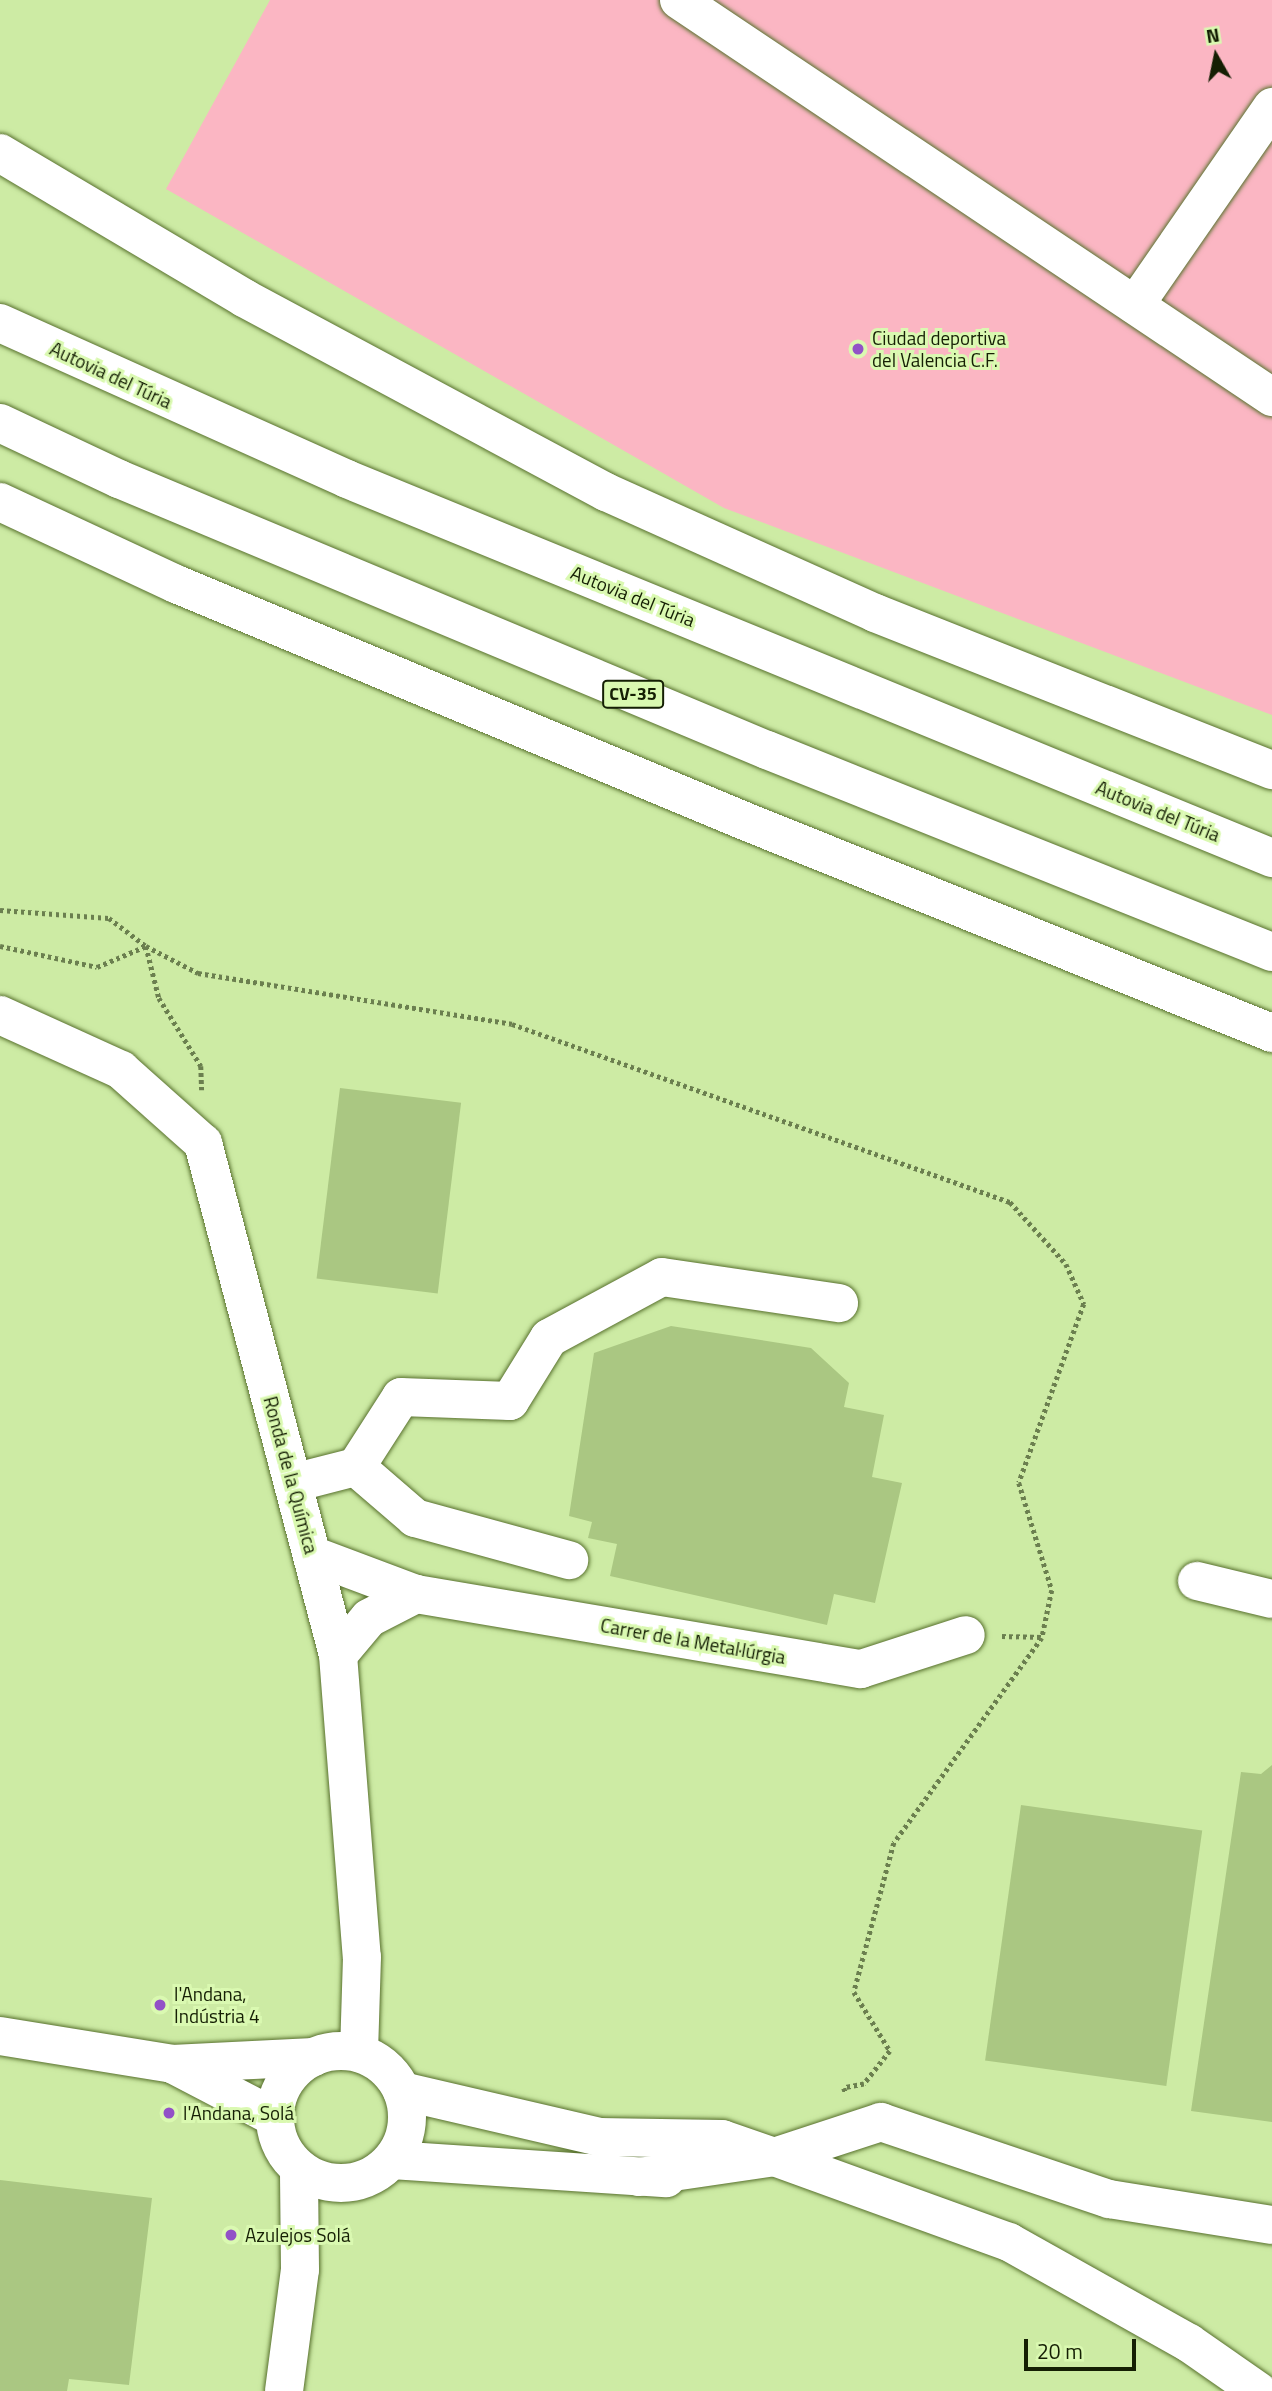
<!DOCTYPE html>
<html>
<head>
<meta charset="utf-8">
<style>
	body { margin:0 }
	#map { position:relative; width:1272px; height:2391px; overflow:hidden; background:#cdeba4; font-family:"Titillium Web",sans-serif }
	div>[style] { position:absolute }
	.green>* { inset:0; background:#fbb6c3 }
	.building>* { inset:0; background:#aac782; transform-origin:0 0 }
	.path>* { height:4.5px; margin-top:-2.25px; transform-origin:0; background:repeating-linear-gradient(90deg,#6b7f4f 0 3.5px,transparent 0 7px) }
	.roads { filter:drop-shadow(0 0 2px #58712e) drop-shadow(0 0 2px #58712e) }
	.minor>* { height:38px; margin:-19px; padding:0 19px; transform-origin:19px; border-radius:19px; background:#fff }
	.minor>.ring { margin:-19px; padding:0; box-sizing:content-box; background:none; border:38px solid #fff; border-radius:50% }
	.highway>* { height:38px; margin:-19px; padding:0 19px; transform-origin:19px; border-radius:19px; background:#fff }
	.dots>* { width:19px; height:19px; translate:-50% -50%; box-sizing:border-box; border:4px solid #daf9b1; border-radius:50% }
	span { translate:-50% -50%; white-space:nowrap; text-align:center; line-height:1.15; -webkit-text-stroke:6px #daf9b1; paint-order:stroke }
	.shield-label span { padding:2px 5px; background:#daf9b1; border:2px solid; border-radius:5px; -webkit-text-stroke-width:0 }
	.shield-label { font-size:18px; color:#151f04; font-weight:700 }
	.poi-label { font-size:19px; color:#151f04 }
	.left { translate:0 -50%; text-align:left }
	.street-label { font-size:19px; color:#151f04 }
	.north { position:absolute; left:1181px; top:21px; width:70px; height:70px; -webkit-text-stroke:5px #daf9b1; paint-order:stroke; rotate:351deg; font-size:19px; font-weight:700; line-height:28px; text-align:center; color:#151f04 }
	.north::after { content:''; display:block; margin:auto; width:24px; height:32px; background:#151f04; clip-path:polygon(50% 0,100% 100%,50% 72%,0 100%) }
	.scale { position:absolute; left:1024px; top:2339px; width:112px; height:32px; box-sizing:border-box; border:4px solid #151f04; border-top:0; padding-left:9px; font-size:21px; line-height:24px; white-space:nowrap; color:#151f04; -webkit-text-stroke:5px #daf9b1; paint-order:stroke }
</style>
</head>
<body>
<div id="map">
	<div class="green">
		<div style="clip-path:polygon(270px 0,1272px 0,1272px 715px,724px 508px,166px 189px)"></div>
	</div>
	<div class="building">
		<div style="left:340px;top:1088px;width:122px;height:192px;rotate:7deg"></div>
		<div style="clip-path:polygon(671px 1326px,811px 1348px,849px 1383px,844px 1407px,884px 1415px,872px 1477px,902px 1483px,875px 1603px,834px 1594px,827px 1625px,610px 1576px,617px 1544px,588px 1538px,592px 1522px,569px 1516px,594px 1353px)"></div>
		<div style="clip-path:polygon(1272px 1765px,1272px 2122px,1191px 2111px,1241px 1772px,1261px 1774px)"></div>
		<div style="left:1021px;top:1805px;width:183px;height:258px;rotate:8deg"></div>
		<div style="clip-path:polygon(0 2180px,152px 2198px,129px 2385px,69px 2379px,67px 2391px,0 2391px)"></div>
	</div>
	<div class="path">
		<div style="left:0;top:910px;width:109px;rotate:4.2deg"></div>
		<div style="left:109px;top:918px;width:46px;rotate:37.1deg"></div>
		<div style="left:146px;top:946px;width:59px;rotate:27.4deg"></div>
		<div style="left:198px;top:973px;width:318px;rotate:9.2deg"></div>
		<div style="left:512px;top:1024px;width:529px;rotate:19.67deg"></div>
		<div style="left:1010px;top:1202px;width:84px;rotate:47.9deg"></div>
		<div style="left:1066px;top:1264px;width:44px;rotate:65.8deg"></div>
		<div style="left:1084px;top:1304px;width:190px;rotate:110deg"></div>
		<div style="left:1019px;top:1483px;width:112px;rotate:72.9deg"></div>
		<div style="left:1052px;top:1590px;width:49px;rotate:101.8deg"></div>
		<div style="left:1042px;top:1638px;width:253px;rotate:125.8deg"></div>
		<div style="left:894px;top:1843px;width:154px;rotate:105deg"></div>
		<div style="left:854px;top:1992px;width:69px;rotate:58.6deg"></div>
		<div style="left:890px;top:2051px;width:42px;rotate:128.2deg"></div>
		<div style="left:864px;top:2084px;width:20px;rotate:169deg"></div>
		<div style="left:844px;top:2088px;width:6px;rotate:72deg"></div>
		<div style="left:0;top:946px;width:99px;rotate:12.2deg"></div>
		<div style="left:97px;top:967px;width:53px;rotate:-23.2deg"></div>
		<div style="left:146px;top:946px;width:54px;rotate:76deg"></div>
		<div style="left:159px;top:998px;width:80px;rotate:58.3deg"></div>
		<div style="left:201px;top:1066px;width:24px;rotate:88deg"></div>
		<div style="left:1002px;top:1636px;width:40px;rotate:1.4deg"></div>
	</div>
	<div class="roads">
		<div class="minor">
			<div style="left:679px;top:0;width:714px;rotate:33.8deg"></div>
			<div style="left:1135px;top:305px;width:241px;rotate:-55.3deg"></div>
			<div style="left:0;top:1015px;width:133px;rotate:24.4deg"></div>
			<div style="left:121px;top:1070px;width:110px;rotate:41.7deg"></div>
			<div style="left:203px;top:1143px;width:529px;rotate:75.23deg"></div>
			<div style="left:338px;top:1655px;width:303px;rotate:85.5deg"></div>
			<div style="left:362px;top:1957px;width:96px;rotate:91.8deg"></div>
			<div style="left:356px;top:1467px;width:78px;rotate:40.8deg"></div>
			<div style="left:415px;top:1518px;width:160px;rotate:15.3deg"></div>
			<div style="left:293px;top:1483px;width:65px;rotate:-14.3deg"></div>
			<div style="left:356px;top:1467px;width:83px;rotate:-57.3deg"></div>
			<div style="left:401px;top:1397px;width:109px;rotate:2.1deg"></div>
			<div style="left:510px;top:1401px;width:74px;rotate:-58.2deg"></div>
			<div style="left:549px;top:1338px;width:128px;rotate:-28.4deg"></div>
			<div style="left:662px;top:1277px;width:179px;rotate:8.4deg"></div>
			<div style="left:312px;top:1555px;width:111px;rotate:20.6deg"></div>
			<div style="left:416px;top:1594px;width:451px;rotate:9.6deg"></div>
			<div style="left:861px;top:1669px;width:110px;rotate:-17.9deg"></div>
			<div style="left:1197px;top:1581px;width:77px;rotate:13.5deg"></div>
			<div style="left:338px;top:1655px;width:48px;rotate:-50deg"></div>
			<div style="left:369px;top:1618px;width:53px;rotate:-27.1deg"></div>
			<div style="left:0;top:2036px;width:174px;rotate:9.2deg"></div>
			<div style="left:172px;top:2064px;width:142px;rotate:-2.8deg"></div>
			<div class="ring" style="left:275px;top:2051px;width:94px;height:94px"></div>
			<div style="left:174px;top:2065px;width:113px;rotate:27.5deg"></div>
			<div style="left:402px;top:2091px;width:202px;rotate:13.1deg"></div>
			<div style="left:599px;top:2137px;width:123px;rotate:0.9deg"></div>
			<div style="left:722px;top:2139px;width:55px;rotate:19.1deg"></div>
			<div style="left:774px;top:2157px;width:250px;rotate:19.9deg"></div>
			<div style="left:1009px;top:2242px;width:206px;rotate:29.3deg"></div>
			<div style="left:1189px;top:2343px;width:84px;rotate:34.8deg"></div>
			<div style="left:392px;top:2160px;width:275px;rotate:3.8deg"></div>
			<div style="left:639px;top:2177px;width:136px;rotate:-8.4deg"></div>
			<div style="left:774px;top:2157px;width:113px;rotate:-18.1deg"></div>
			<div style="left:881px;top:2122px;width:241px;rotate:18.7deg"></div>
			<div style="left:1109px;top:2199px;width:165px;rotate:9.1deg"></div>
			<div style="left:284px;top:2391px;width:122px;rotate:-82.5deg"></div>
			<div style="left:300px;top:2270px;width:100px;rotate:-90.6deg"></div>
		</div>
		<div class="highway">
			<div style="left:0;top:153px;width:284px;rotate:30.7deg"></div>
			<div style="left:244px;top:298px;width:411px;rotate:28.2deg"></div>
			<div style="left:606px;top:492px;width:295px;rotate:24.2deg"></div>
			<div style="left:875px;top:613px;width:427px;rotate:21.6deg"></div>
			<div style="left:0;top:323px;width:380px;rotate:24.2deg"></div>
			<div style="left:347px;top:479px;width:1000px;rotate:22.28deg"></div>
			<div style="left:0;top:423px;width:132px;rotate:25.2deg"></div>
			<div style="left:119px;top:479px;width:702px;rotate:22.7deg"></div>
			<div style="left:767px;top:750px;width:544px;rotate:21.8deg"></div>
			<div style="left:0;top:502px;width:194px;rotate:25deg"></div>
			<div style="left:176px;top:584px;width:619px;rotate:22.63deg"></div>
			<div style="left:747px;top:822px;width:566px;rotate:21.9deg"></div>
		</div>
	</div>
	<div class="dots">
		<div style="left:858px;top:349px;background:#9251c7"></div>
		<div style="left:160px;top:2005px;background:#9251c7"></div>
		<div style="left:169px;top:2113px;background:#9251c7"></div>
		<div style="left:231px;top:2235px;background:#9251c7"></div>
	</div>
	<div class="shield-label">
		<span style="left:633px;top:694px">CV-35</span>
	</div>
	<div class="poi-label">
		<span class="left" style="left:872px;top:349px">Ciudad deportiva<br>del Valencia C.F.</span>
		<span class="left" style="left:174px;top:2005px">l'Andana,<br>Indústria 4</span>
		<span class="left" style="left:183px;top:2113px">l'Andana, Solá</span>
		<span class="left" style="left:245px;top:2235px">Azulejos Solá</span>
	</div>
	<div class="street-label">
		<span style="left:111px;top:375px;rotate:25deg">Autovia del Túria</span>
		<span style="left:633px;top:596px;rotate:22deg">Autovia del Túria</span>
		<span style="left:1158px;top:811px;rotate:22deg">Autovia del Túria</span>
		<span style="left:291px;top:1475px;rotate:75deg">Ronda de la Química</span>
		<span style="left:693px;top:1641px;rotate:10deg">Carrer de la Metal·lúrgia</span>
	</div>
	<div class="north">N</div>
	<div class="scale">20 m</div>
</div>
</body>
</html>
